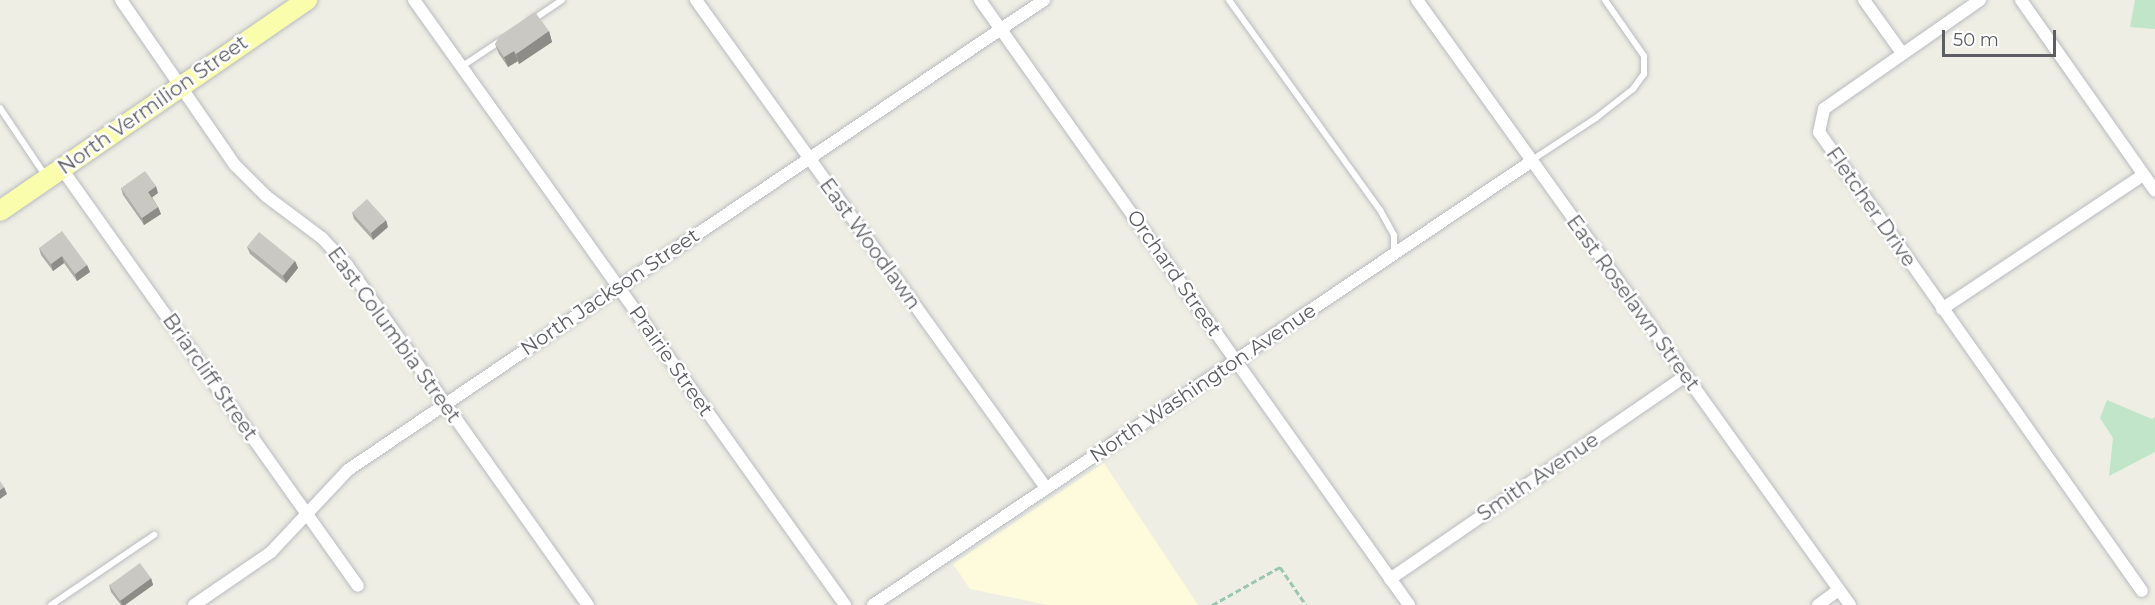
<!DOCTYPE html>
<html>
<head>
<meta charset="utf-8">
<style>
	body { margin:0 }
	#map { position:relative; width:2155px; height:605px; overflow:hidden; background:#eeeee4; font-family:Montserrat,sans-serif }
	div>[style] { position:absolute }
	.commercial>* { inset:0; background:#fdfbdb }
	.green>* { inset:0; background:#c1e5c8 }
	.path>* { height:3px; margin-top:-1.5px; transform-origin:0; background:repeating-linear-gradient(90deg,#9bc6af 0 6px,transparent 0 9px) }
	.roads { filter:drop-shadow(0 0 2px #b9bbc0) drop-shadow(0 0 2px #b9bbc0) }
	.service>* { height:6px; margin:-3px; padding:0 3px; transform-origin:3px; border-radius:3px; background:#fff }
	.minor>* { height:12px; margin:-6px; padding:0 6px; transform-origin:6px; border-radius:6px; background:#fff }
	.primary>* { height:20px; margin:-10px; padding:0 10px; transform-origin:10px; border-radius:10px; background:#fafdab }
	.wall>* { inset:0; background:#aeaca7 }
	.shaded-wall>* { inset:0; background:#8d8c88 }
	.building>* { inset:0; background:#cac8c2; transform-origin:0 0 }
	span { translate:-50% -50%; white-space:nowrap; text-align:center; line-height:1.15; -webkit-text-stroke:5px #fff; paint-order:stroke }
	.street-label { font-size:20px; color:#5c5e64 }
	.scale { position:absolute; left:1942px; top:30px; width:114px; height:27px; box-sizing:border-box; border:3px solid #5c5e64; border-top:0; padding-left:8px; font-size:18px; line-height:21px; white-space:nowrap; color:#5c5e64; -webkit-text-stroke:4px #fff; paint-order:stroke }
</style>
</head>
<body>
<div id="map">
	<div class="commercial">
		<div style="clip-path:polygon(1104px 463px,1198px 605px,1048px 605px,970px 589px,953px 564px)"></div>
	</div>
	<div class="green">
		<div style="clip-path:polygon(2135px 0,2155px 0,2155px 29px,2130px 27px)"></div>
		<div style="clip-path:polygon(2107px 400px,2152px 419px,2155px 417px,2155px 452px,2109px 476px,2113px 438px,2100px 418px)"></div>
	</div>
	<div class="path">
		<div style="left:1212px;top:605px;width:78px;rotate:-29.2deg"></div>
		<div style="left:1280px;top:567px;width:46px;rotate:55.6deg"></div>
	</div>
	<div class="roads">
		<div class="service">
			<div style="left:1229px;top:0;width:259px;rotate:54.3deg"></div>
			<div style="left:1380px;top:210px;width:29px;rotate:61deg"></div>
			<div style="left:1394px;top:235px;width:18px;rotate:90deg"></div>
			<div style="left:531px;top:21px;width:37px;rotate:-34deg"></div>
			<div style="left:461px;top:67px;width:47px;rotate:-33.7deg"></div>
			<div style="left:0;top:108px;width:81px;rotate:56.1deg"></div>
			<div style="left:1532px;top:160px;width:77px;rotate:-33.3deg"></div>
			<div style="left:1596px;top:118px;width:47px;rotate:-38.1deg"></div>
			<div style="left:1633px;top:89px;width:19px;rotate:-54deg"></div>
			<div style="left:1644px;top:74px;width:18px;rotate:-90deg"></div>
			<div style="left:1644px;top:56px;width:68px;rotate:-124.9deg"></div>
			<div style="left:51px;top:605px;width:125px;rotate:-34.2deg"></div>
		</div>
		<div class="minor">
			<div style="left:121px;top:0;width:201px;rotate:55.4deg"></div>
			<div style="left:235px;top:165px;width:44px;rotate:45deg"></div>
			<div style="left:266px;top:196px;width:70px;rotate:36.9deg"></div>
			<div style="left:322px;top:238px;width:37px;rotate:47deg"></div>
			<div style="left:347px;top:265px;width:417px;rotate:54.7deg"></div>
			<div style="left:414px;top:0;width:743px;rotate:54.53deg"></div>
			<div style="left:696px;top:0;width:601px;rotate:54.35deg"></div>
			<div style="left:980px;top:0;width:742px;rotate:54.66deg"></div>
			<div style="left:1417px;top:0;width:744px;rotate:54.41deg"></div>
			<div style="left:1864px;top:0;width:65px;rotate:54.4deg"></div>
			<div style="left:1980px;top:0;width:190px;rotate:145.1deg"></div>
			<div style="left:1824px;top:109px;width:24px;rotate:102deg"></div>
			<div style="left:1819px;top:132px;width:561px;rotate:54.87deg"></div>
			<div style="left:2021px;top:0;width:233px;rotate:54.9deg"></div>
			<div style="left:62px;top:169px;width:511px;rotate:54.63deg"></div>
			<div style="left:1942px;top:309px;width:242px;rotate:-33.7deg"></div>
			<div style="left:1390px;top:579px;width:358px;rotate:-34.5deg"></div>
			<div style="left:194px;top:605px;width:93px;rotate:-34.5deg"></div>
			<div style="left:271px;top:552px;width:112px;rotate:-46.8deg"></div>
			<div style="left:348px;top:470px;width:840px;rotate:-34.03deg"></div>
			<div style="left:873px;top:605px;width:795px;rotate:-33.97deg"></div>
			<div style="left:1818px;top:605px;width:26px;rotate:-36deg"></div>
		</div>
		<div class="primary">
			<div style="left:0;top:211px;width:373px;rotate:-34.5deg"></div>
		</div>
	</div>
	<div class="wall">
		<div style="clip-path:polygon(549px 31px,552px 42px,519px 64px,518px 61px,508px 67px,499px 54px,495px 44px)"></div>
		<div style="clip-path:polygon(121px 188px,158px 193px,152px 197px,158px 207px,161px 214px,144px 225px,123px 195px)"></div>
		<div style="clip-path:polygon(352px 212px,388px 227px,373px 240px,354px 219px)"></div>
		<div style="clip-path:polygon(247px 247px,295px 261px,298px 268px,286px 283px,250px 254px)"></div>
		<div style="clip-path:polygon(39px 248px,87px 265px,90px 272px,77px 281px,64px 263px,53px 271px,41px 255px)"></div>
		<div style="clip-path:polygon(151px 578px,153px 585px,125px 605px,121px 605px,111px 592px,109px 585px)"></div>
	</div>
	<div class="shaded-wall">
		<div style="clip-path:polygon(549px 31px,552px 42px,519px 64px,516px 54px)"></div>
		<div style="clip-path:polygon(514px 51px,518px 61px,508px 67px,504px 57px)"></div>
		<div style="clip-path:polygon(156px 186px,158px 193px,150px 199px,148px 192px)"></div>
		<div style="clip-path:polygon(158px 207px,161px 214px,144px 225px,142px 218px)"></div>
		<div style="clip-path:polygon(386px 220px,388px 227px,373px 240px,371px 233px)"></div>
		<div style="clip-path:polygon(62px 256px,64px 263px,53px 271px,51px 264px)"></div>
		<div style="clip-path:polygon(295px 261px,298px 268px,286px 283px,283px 276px)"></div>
		<div style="clip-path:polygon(87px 265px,90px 272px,77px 281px,75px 274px)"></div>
		<div style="clip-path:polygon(4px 487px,7px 494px,0 499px,0 490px)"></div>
		<div style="clip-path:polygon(151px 578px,153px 585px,125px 605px,122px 605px,120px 600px)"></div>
	</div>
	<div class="building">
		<div style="clip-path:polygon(535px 12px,549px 31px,516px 54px,514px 51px,504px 57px,495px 44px,499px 36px)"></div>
		<div style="clip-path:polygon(145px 171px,156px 186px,148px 192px,158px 207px,142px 218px,121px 188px)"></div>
		<div style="left:367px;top:199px;width:28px;height:20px;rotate:48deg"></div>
		<div style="clip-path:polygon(62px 231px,87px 265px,75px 274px,62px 256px,51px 264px,39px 248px)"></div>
		<div style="left:259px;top:232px;width:46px;height:19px;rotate:39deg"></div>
		<div style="clip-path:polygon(0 481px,4px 487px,0 490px)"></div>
		<div style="left:140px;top:563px;width:19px;height:38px;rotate:54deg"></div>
	</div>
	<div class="street-label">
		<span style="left:153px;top:105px;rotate:-35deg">North Vermilion Street</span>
		<span style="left:1871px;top:207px;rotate:55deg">Fletcher Drive</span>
		<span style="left:870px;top:244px;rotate:54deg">East Woodlawn</span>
		<span style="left:1174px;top:273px;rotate:55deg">Orchard Street</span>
		<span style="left:610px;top:292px;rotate:-34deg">North Jackson Street</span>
		<span style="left:1633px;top:303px;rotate:54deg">East Roselawn Street</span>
		<span style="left:394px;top:335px;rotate:54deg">East Columbia Street</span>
		<span style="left:671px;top:361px;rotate:55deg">Prairie Street</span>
		<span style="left:210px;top:377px;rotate:55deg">Briarcliff Street</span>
		<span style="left:1203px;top:383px;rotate:-34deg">North Washington Avenue</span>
		<span style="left:1538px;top:477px;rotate:-34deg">Smith Avenue</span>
	</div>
	<div class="scale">50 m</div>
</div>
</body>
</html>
